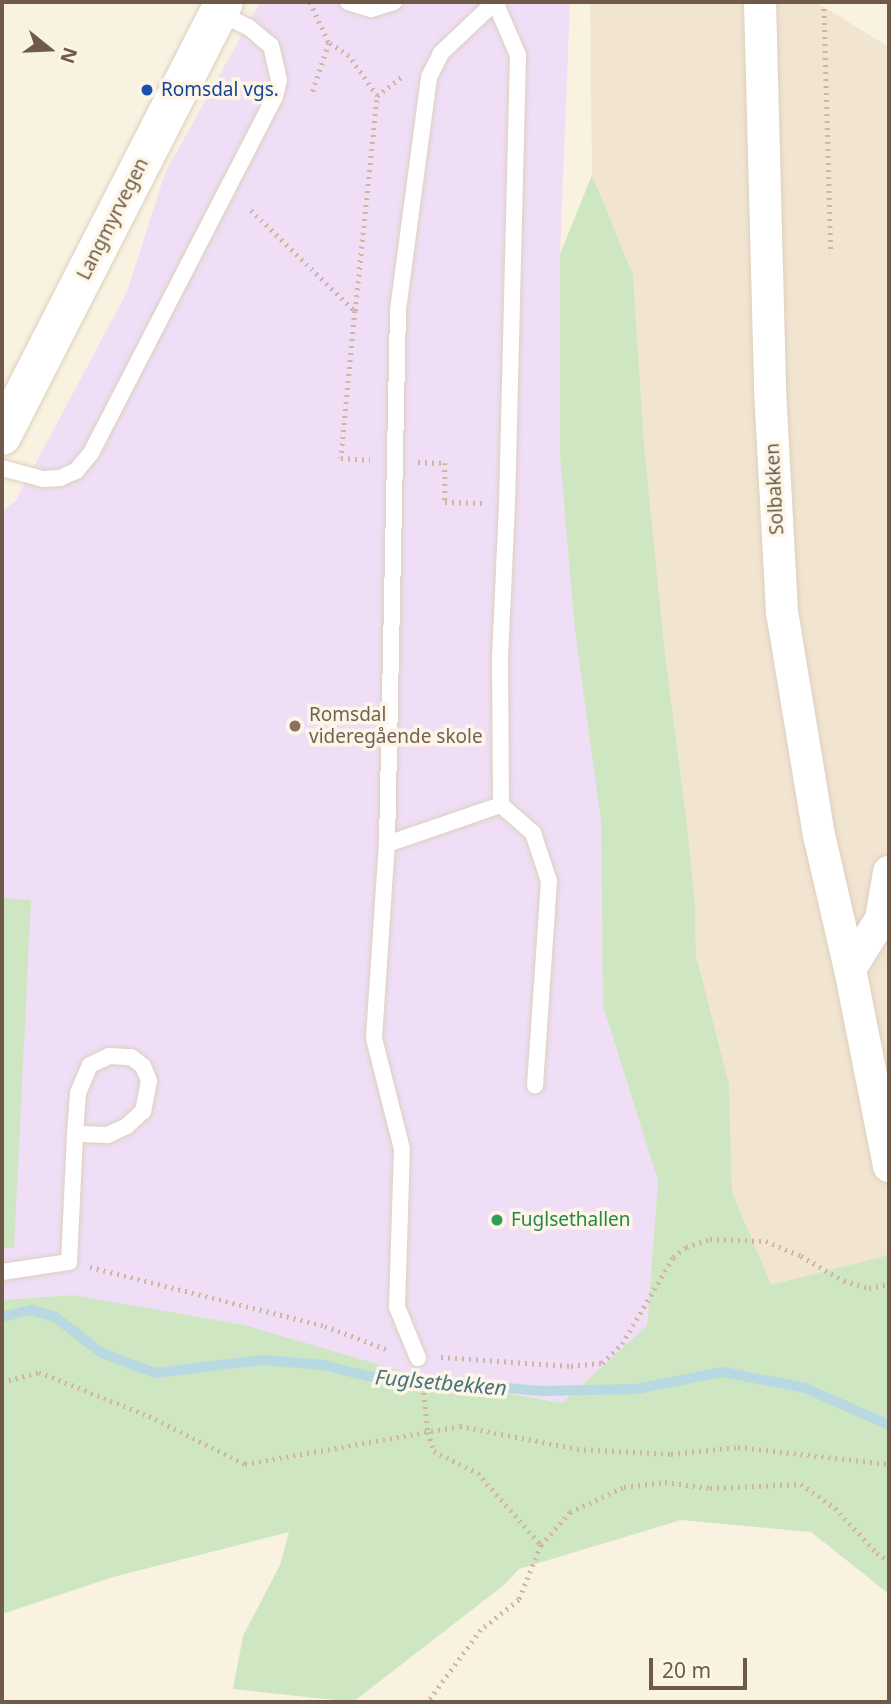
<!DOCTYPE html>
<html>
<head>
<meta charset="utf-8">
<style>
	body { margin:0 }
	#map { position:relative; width:891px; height:1704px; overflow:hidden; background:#faf2e1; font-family:"Noto Sans",sans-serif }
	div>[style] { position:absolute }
	.residential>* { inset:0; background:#f1e4d0 }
	.education>* { inset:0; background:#efdef6 }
	.green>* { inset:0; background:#cee6c1 }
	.stream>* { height:10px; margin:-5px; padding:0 5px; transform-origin:5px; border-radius:5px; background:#b8d9e1 }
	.path>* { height:4.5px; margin-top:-2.25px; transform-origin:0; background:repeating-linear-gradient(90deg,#d1b69f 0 2px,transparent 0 7px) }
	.roads { filter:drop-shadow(0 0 2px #ddcfbe) drop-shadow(0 0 2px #ddcfbe) }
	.service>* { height:16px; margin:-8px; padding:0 8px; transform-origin:8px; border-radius:8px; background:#fff }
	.minor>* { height:32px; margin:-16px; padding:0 16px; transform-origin:16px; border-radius:16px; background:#fff }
	.secondary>* { height:38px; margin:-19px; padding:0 19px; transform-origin:19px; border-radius:19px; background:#fff }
	.dots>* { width:19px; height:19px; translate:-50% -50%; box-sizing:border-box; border:4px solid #fdf6e7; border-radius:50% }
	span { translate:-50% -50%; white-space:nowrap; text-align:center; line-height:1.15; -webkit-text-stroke:7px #fdf6e7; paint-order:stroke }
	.transit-label { font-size:19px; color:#164399 }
	.left { translate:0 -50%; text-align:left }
	.street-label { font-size:19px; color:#6f5a4a }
	.education-label { font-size:19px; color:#785e54 }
	.leisure-label { font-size:19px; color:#27864d }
	.water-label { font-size:21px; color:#467481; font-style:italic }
	.frame { position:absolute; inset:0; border:4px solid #6f5a4a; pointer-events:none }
	.north { position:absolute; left:14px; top:14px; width:70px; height:70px; -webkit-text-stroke:5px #fdf6e7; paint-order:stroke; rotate:108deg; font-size:19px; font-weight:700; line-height:28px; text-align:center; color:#6f5a4a }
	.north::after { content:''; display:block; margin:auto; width:24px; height:32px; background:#6f5a4a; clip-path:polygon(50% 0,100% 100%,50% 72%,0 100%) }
	.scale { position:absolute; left:649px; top:1658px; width:98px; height:32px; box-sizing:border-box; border:4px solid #6f5a4a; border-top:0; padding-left:9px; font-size:21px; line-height:24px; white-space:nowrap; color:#6f5a4a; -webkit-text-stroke:5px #fdf6e7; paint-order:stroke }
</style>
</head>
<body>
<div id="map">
	<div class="residential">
		<div style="clip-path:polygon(590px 2px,816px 2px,889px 47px,889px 1255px,771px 1286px,732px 1192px,729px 1084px,696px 955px,695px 904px,686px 817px,664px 646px,644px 445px,633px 275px,592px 175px)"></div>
	</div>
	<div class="education">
		<div style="clip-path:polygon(260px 2px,570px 2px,560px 254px,560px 457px,601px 822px,603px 1006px,658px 1181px,647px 1326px,563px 1403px,425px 1378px,73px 1295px,2px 1300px,2px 512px,16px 500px,127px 292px,165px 173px)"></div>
	</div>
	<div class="green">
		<div style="clip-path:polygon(592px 175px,633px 275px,644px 445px,664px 646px,686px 817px,695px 904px,696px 955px,729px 1084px,732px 1192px,771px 1285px,889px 1255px,889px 1594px,811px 1532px,681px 1520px,519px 1569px,504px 1585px,353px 1702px,233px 1689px,243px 1636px,280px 1565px,289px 1532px,113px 1577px,2px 1614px,2px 1300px,73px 1295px,244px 1325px,425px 1378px,562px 1403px,647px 1326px,658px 1181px,603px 1006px,601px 822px,575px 630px,560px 457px,560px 254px)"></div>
		<div style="clip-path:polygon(2px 898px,31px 900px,14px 1248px,2px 1247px)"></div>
	</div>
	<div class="stream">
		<div style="left:2px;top:1317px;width:30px;rotate:-14deg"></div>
		<div style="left:31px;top:1310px;width:25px;rotate:16deg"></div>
		<div style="left:55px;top:1317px;width:59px;rotate:37.5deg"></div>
		<div style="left:102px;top:1353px;width:57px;rotate:20.7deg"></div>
		<div style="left:155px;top:1373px;width:109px;rotate:-6.9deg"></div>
		<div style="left:263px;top:1360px;width:60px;rotate:4.8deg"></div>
		<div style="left:323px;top:1365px;width:45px;rotate:14deg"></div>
		<div style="left:367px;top:1376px;width:175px;rotate:4.9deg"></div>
		<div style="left:541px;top:1391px;width:95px;rotate:-1.2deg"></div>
		<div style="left:636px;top:1389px;width:89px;rotate:-11.1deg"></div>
		<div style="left:723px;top:1372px;width:84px;rotate:11deg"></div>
		<div style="left:805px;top:1388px;width:92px;rotate:23.8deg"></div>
	</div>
	<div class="path">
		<div style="left:310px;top:2px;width:45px;rotate:65.1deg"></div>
		<div style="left:329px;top:43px;width:54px;rotate:108.4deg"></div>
		<div style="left:824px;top:2px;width:252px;rotate:88.4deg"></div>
		<div style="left:377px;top:96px;width:34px;rotate:-38deg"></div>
		<div style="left:251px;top:210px;width:145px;rotate:44.2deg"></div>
		<div style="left:355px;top:311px;width:216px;rotate:-84.2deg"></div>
		<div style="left:377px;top:96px;width:49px;rotate:-125deg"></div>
		<div style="left:349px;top:56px;width:24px;rotate:-147deg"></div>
		<div style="left:355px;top:311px;width:148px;rotate:95.4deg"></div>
		<div style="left:341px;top:458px;width:29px;rotate:4deg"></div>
		<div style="left:418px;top:462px;width:27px;rotate:2deg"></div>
		<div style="left:445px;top:463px;width:39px;rotate:90deg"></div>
		<div style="left:445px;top:502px;width:41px;rotate:1.4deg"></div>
		<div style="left:90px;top:1267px;width:242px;rotate:14.1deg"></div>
		<div style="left:325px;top:1326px;width:68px;rotate:20.6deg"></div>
		<div style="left:441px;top:1357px;width:130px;rotate:4deg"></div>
		<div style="left:571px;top:1366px;width:31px;rotate:-6deg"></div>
		<div style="left:602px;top:1363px;width:28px;rotate:-44deg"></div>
		<div style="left:622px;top:1344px;width:101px;rotate:-59.6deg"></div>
		<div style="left:673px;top:1257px;width:16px;rotate:-38deg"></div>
		<div style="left:686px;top:1247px;width:25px;rotate:-18deg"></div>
		<div style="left:710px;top:1239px;width:56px;rotate:2deg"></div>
		<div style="left:766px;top:1241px;width:38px;rotate:23deg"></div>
		<div style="left:801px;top:1256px;width:50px;rotate:30.2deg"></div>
		<div style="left:844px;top:1281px;width:26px;rotate:16deg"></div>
		<div style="left:869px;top:1288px;width:20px;rotate:-11deg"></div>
		<div style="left:422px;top:1379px;width:53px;rotate:83.5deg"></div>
		<div style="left:428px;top:1432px;width:20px;rotate:72deg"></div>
		<div style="left:434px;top:1451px;width:49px;rotate:26.6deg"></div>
		<div style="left:478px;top:1473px;width:96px;rotate:48.8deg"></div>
		<div style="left:541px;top:1545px;width:59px;rotate:111.8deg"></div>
		<div style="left:519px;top:1600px;width:48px;rotate:141.7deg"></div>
		<div style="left:481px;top:1630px;width:89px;rotate:126.4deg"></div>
		<div style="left:2px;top:1382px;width:38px;rotate:-15deg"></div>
		<div style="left:39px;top:1372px;width:118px;rotate:21.8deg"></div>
		<div style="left:149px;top:1416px;width:107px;rotate:26.6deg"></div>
		<div style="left:245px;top:1464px;width:218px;rotate:-10deg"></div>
		<div style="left:460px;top:1426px;width:119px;rotate:11.1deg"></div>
		<div style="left:577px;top:1449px;width:94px;rotate:3deg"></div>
		<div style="left:671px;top:1454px;width:67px;rotate:-6deg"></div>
		<div style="left:738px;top:1447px;width:152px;rotate:6.4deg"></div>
		<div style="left:541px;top:1545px;width:44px;rotate:-48.7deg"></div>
		<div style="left:570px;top:1512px;width:60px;rotate:-24.8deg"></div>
		<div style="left:624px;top:1487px;width:41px;rotate:-7deg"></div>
		<div style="left:665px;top:1482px;width:45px;rotate:7.6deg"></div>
		<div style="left:710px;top:1488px;width:91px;rotate:-2.5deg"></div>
		<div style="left:801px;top:1484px;width:42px;rotate:35.2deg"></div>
		<div style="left:835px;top:1508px;width:62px;rotate:47deg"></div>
		<div style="left:877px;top:1553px;width:14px;rotate:34deg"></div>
	</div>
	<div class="roads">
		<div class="service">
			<div style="left:348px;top:2px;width:24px;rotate:17deg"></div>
			<div style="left:371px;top:9px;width:24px;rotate:-17deg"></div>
			<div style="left:495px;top:2px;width:58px;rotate:66.5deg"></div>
			<div style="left:518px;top:55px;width:449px;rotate:91.4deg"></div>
			<div style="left:507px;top:504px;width:152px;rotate:92.6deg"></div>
			<div style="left:500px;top:656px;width:149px;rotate:89.6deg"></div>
			<div style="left:501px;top:805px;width:43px;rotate:41.2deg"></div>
			<div style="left:533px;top:833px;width:51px;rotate:71.6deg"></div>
			<div style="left:549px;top:881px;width:205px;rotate:93.9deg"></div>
			<div style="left:2px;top:468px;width:42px;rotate:15deg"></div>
			<div style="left:43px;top:479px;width:17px;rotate:-3deg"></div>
			<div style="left:60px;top:478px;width:17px;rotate:-24deg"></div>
			<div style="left:76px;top:471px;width:23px;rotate:-50deg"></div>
			<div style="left:91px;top:453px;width:401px;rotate:-62.7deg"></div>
			<div style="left:275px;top:97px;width:17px;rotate:-77deg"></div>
			<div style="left:279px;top:80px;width:35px;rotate:-103deg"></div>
			<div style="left:271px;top:46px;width:30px;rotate:-140deg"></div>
			<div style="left:248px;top:27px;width:32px;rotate:-154deg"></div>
			<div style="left:387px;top:844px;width:120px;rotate:-18.9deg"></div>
			<div style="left:2px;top:1272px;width:68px;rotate:-8.5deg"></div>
			<div style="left:69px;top:1262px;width:128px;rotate:-87.3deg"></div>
			<div style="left:75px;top:1134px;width:41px;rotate:-85.8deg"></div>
			<div style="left:78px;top:1093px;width:30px;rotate:-67deg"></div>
			<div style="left:90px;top:1065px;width:21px;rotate:-25deg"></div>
			<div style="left:109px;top:1056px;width:22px;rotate:3deg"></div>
			<div style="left:131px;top:1057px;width:15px;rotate:37deg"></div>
			<div style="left:143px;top:1066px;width:16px;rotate:68deg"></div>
			<div style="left:149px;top:1081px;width:31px;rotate:101deg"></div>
			<div style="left:143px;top:1111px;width:22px;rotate:137deg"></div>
			<div style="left:127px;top:1126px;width:21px;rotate:155deg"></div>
			<div style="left:108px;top:1135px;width:33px;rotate:-178deg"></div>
			<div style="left:418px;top:1358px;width:55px;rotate:-112.4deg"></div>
			<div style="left:397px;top:1307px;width:158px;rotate:-88.2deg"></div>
			<div style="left:402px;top:1149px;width:114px;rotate:-104.2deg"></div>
			<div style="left:374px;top:1038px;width:194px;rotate:-86.2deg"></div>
			<div style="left:387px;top:844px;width:534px;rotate:-88.82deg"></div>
			<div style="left:398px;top:310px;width:235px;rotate:-82.4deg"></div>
			<div style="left:429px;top:77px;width:27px;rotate:-63deg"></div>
			<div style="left:441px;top:53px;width:74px;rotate:-43.4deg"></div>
		</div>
		<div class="minor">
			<div style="left:760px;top:2px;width:388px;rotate:88.5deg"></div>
			<div style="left:770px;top:390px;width:222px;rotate:86.9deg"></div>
			<div style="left:782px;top:612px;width:226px;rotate:80.6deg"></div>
			<div style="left:819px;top:835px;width:138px;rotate:77deg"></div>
			<div style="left:850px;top:969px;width:201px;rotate:78.8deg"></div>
			<div style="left:850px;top:969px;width:59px;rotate:-58.2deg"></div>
			<div style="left:881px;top:919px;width:48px;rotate:-80.3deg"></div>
		</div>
		<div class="secondary">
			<div style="left:2px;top:436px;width:487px;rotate:-62.9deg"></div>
		</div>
	</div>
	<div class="dots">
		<div style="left:147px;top:90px;background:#1a4fb4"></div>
		<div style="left:295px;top:726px;background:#8d6e63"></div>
		<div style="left:497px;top:1220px;background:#2e9e5b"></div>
	</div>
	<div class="transit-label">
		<span class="left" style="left:161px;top:90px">Romsdal vgs.</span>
	</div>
	<div class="street-label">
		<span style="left:113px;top:219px;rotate:-63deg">Langmyrvegen</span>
		<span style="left:775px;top:489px;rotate:-93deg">Solbakken</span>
	</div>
	<div class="education-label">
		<span class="left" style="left:309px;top:726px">Romsdal<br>videregående skole</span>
	</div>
	<div class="leisure-label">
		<span class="left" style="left:511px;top:1220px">Fuglsethallen</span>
	</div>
	<div class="water-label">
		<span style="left:441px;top:1382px;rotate:5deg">Fuglsetbekken</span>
	</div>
	<div class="frame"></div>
	<div class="north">N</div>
	<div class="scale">20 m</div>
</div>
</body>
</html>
